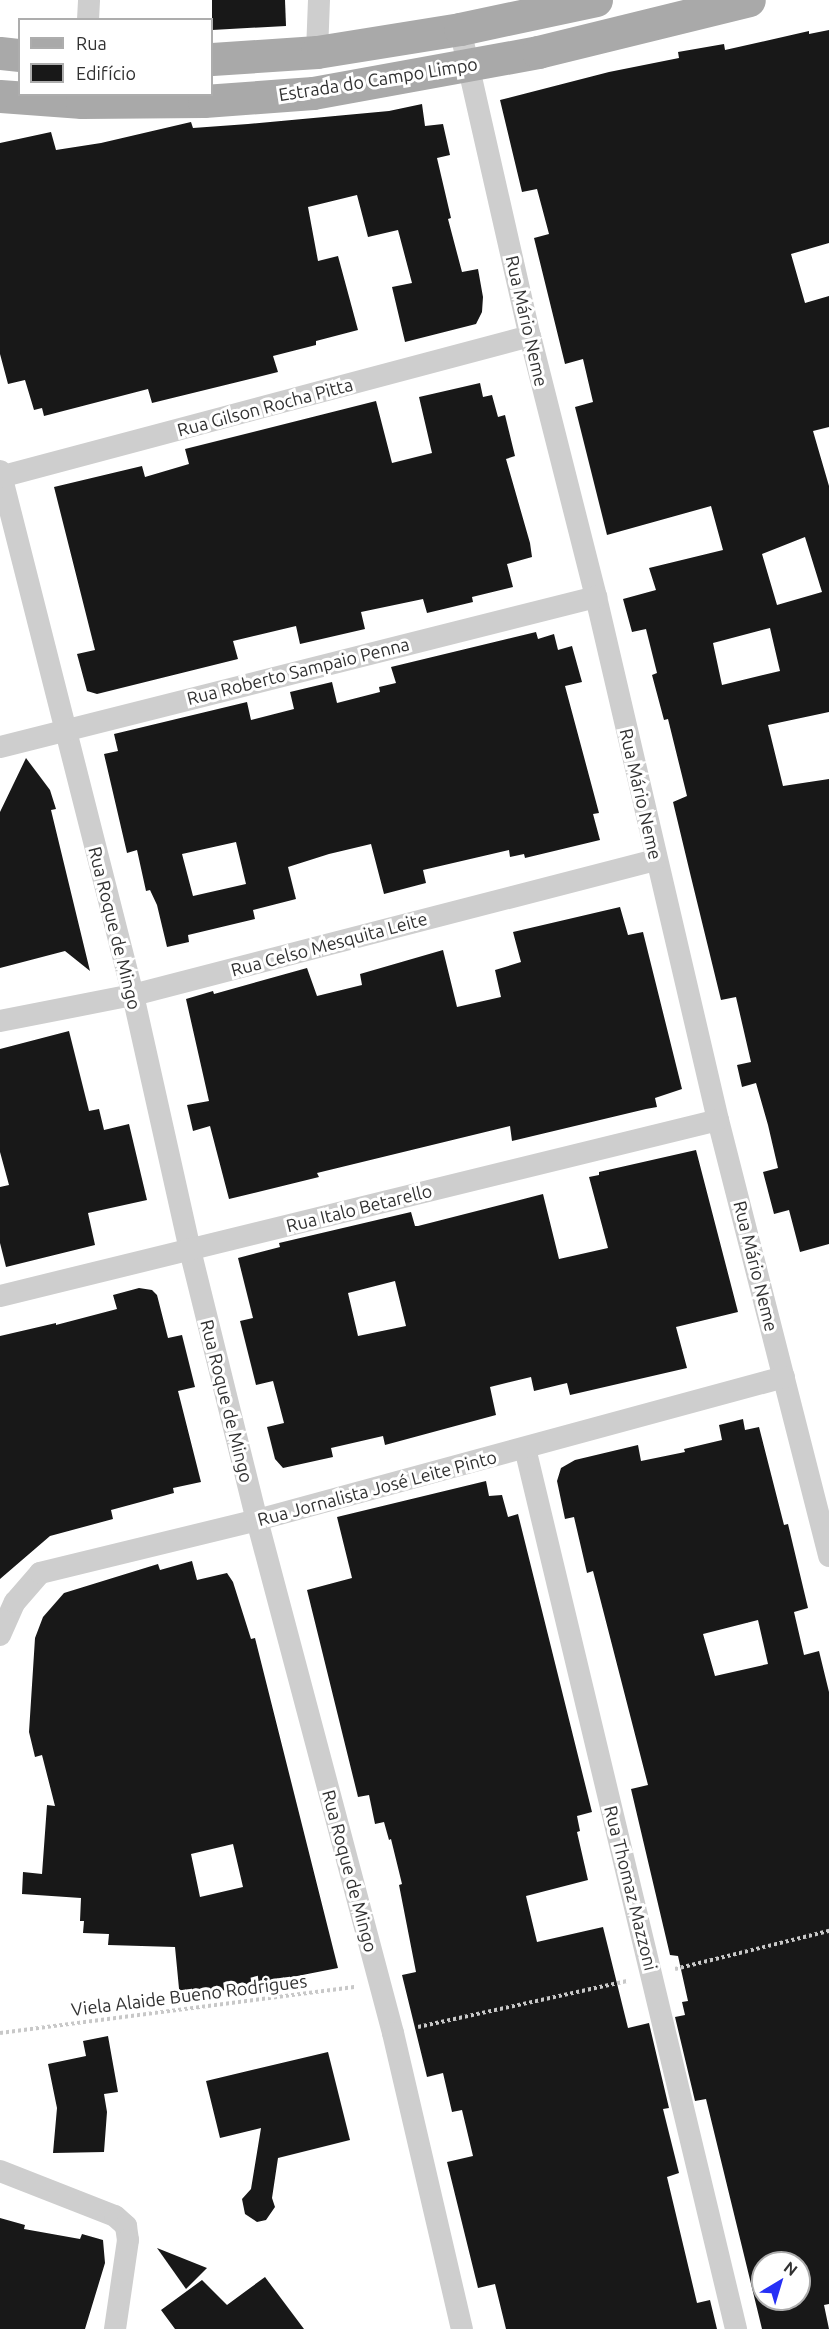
<!DOCTYPE html>
<html>
<head>
<meta charset="utf-8">
<style>
	body { margin:0 }
	#map { position:relative; width:829px; height:2329px; overflow:hidden; background:#fff; font-family:Ubuntu,sans-serif }
	div>[style] { position:absolute }
	.building>* { inset:0; background:#181818 }
	.path>* { height:4px; margin-top:-2px; transform-origin:0; background:repeating-linear-gradient(90deg,#c8c8c8 0 3px,transparent 0 6px) }
	.minor>* { height:22px; margin:-11px; padding:0 11px; transform-origin:11px; border-radius:11px; background:#cecece }
	.primary>* { height:33px; margin:-16.5px; padding:0 16.5px; transform-origin:16.5px; border-radius:16.5px; background:#a9a9a9 }
	span { translate:-50% -50%; white-space:nowrap; text-align:center; line-height:1.15; -webkit-text-stroke:6px #fff; paint-order:stroke }
	.street-label { font-size:18px; color:#313131 }
	.legend { position:absolute; left:18px; top:18px; width:195px; height:78px; box-sizing:border-box; background:#fff; border:2px solid #adadad; margin:0; padding:8px 10px; list-style:none; font-size:18px; color:#313131 }
	.legend li { display:flex; align-items:center; gap:12px; height:30px }
	.legend b { width:30px; border:2px solid #adadad }
	.north { position:absolute; left:751px; top:2251px; width:60px; height:60px; box-sizing:border-box; background:#fff; border:2px solid #adadad; border-radius:50%; rotate:38deg; font-size:16px; font-weight:700; line-height:24px; text-align:center; color:#313131 }
	.north::after { content:''; display:block; margin:auto; width:21px; height:27px; background:#2630f6; clip-path:polygon(50% 0,100% 100%,50% 72%,0 100%) }
</style>
</head>
<body>
<div id="map">
	<div class="building">
		<div style="clip-path:polygon(212px 0,285px 0,286px 26px,212px 30px)"></div>
		<div style="clip-path:polygon(evenodd,829px 30px,829px 243px,791px 254px,805px 303px,829px 296px,829px 427px,813px 431px,829px 486px,829px 712px,768px 725px,783px 786px,829px 779px,829px 1244px,800px 1252px,789px 1210px,774px 1214px,763px 1172px,778px 1168px,768px 1125px,756px 1083px,742px 1087px,737px 1065px,751px 1062px,736px 997px,721px 1000px,690px 873px,673px 802px,687px 796px,668px 719px,664px 720px,652px 675px,657px 673px,646px 629px,632px 632px,623px 599px,656px 590px,649px 568px,723px 550px,711px 506px,607px 535px,575px 407px,593px 402px,583px 359px,565px 364px,534px 238px,549px 234px,537px 189px,522px 192px,500px 100px,609px 72px,679px 58px,678px 52px,724px 44px,725px 50px,809px 31px,809px 34px,829px 30px,805px 537px,822px 592px,777px 605px,762px 554px,805px 537px,829px 30px,770px 628px,780px 671px,722px 685px,713px 643px,770px 628px)"></div>
		<div style="clip-path:polygon(422px 104px,425px 126px,443px 124px,450px 155px,437px 158px,451px 218px,448px 219px,462px 272px,478px 269px,483px 297px,482px 312px,476px 324px,405px 342px,392px 287px,412px 283px,398px 230px,368px 237px,357px 195px,308px 207px,318px 261px,338px 256px,358px 330px,316px 341px,316px 345px,273px 356px,278px 372px,152px 403px,148px 389px,44px 416px,42px 408px,34px 410px,25px 380px,8px 384px,0 354px,0 143px,51px 132px,56px 150px,101px 143px,191px 122px,193px 128px,248px 124px,389px 111px)"></div>
		<div style="clip-path:polygon(480px 383px,483px 397px,492px 395px,498px 417px,505px 415px,515px 456px,506px 459px,530px 543px,532px 557px,507px 564px,513px 587px,472px 597px,473px 602px,427px 613px,423px 599px,361px 612px,365px 629px,300px 644px,296px 626px,233px 641px,238px 659px,97px 694px,87px 691px,77px 654px,95px 650px,54px 487px,142px 466px,145px 477px,189px 464px,185px 449px,376px 401px,392px 463px,432px 453px,419px 397px)"></div>
		<div style="clip-path:polygon(evenodd,536px 632px,538px 639px,554px 634px,558px 650px,572px 646px,582px 682px,565px 686px,599px 813px,593px 814px,600px 840px,525px 858px,524px 854px,510px 857px,509px 850px,423px 870px,426px 883px,384px 894px,371px 844px,329px 854px,288px 867px,296px 899px,253px 910px,255px 919px,188px 935px,189px 942px,167px 947px,157px 905px,150px 890px,146px 891px,137px 850px,127px 853px,104px 754px,118px 751px,114px 734px,247px 702px,251px 720px,294px 709px,290px 692px,332px 682px,337px 703px,380px 692px,379px 687px,396px 683px,391px 667px,536px 632px,236px 842px,246px 884px,193px 896px,182px 854px,236px 842px)"></div>
		<div style="clip-path:polygon(26px 758px,50px 790px,56px 809px,51px 810px,90px 971px,65px 951px,0 968px,0 812px)"></div>
		<div style="clip-path:polygon(620px 907px,628px 935px,643px 932px,682px 1089px,655px 1098px,657px 1107px,646px 1109px,512px 1141px,510px 1126px,317px 1173px,319px 1177px,229px 1199px,210px 1126px,193px 1131px,187px 1105px,209px 1101px,186px 999px,213px 991px,214px 994px,307px 968px,317px 996px,362px 985px,360px 974px,443px 950px,457px 1007px,501px 997px,495px 970px,521px 962px,513px 932px)"></div>
		<div style="clip-path:polygon(69px 1031px,89px 1111px,99px 1109px,104px 1130px,129px 1124px,147px 1200px,88px 1213px,95px 1245px,6px 1267px,0 1243px,0 1187px,9px 1185px,0 1152px,0 1049px)"></div>
		<div style="clip-path:polygon(evenodd,696px 1150px,738px 1312px,676px 1327px,687px 1368px,570px 1395px,567px 1383px,534px 1391px,531px 1377px,490px 1387px,496px 1415px,385px 1445px,383px 1436px,331px 1448px,333px 1457px,283px 1468px,275px 1459px,267px 1427px,284px 1423px,273px 1381px,256px 1385px,240px 1321px,253px 1318px,238px 1258px,280px 1247px,279px 1243px,411px 1212px,415px 1226px,418px 1226px,543px 1194px,559px 1259px,608px 1248px,589px 1177px,599px 1175px,599px 1172px,696px 1150px,395px 1281px,406px 1326px,358px 1336px,348px 1293px,395px 1281px)"></div>
		<div style="clip-path:polygon(139px 1288px,152px 1290px,157px 1295px,168px 1338px,182px 1335px,195px 1387px,178px 1391px,201px 1482px,173px 1488px,174px 1493px,111px 1510px,113px 1519px,50px 1536px,0 1579px,0 1336px,56px 1323px,56px 1325px,117px 1309px,113px 1295px)"></div>
		<div style="clip-path:polygon(evenodd,743px 1419px,745px 1430px,759px 1427px,784px 1525px,788px 1524px,808px 1608px,794px 1612px,804px 1655px,819px 1651px,829px 1692px,829px 2304px,824px 2305px,829px 2329px,762px 2329px,706px 2099px,695px 2101px,675px 2017px,685px 2015px,682px 2002px,688px 2001px,678px 1956px,670px 1955px,631px 1789px,648px 1785px,593px 1571px,587px 1573px,574px 1517px,565px 1519px,557px 1481px,561px 1468px,575px 1460px,638px 1445px,641px 1461px,685px 1452px,684px 1449px,722px 1440px,719px 1425px,743px 1419px,758px 1620px,768px 1664px,715px 1676px,703px 1634px,758px 1620px,743px 1419px,763px 2263px,799px 2263px,799px 2299px,763px 2299px,763px 2263px)"></div>
		<div style="clip-path:polygon(486px 1481px,489px 1496px,502px 1495px,508px 1517px,518px 1514px,592px 1812px,577px 1816px,580px 1831px,577px 1832px,588px 1880px,526px 1896px,537px 1942px,603px 1927px,628px 2028px,649px 2023px,669px 2108px,663px 2109px,679px 2173px,667px 2177px,697px 2303px,710px 2300px,717px 2329px,506px 2329px,495px 2284px,478px 2288px,447px 2162px,473px 2156px,462px 2110px,452px 2112px,443px 2073px,427px 2077px,402px 1975px,416px 1972px,399px 1885px,402px 1884px,391px 1839px,389px 1840px,384px 1822px,375px 1824px,369px 1795px,358px 1797px,307px 1590px,352px 1578px,337px 1517px)"></div>
		<div style="clip-path:polygon(evenodd,192px 1561px,197px 1580px,227px 1573px,233px 1582px,251px 1639px,255px 1638px,338px 1968px,180px 1999px,175px 1947px,108px 1945px,109px 1934px,83px 1933px,84px 1921px,80px 1921px,81px 1898px,22px 1894px,23px 1872px,42px 1874px,47px 1805px,55px 1806px,42px 1755px,35px 1757px,29px 1732px,35px 1638px,43px 1617px,64px 1593px,158px 1564px,160px 1570px,192px 1561px,233px 1844px,243px 1887px,200px 1897px,191px 1854px,233px 1844px)"></div>
		<div style="clip-path:polygon(108px 2036px,118px 2092px,104px 2094px,107px 2112px,104px 2152px,53px 2153px,57px 2108px,48px 2064px,86px 2056px,83px 2041px)"></div>
		<div style="clip-path:polygon(328px 2052px,350px 2140px,278px 2158px,272px 2198px,275px 2207px,266px 2220px,257px 2222px,245px 2214px,242px 2199px,251px 2189px,261px 2128px,220px 2138px,206px 2081px)"></div>
		<div style="clip-path:polygon(0 2218px,25px 2225px,24px 2229px,80px 2239px,82px 2234px,103px 2240px,105px 2263px,85px 2329px,0 2329px)"></div>
		<div style="clip-path:polygon(157px 2248px,207px 2268px,186px 2289px)"></div>
		<div style="clip-path:polygon(265px 2277px,304px 2329px,175px 2329px,161px 2310px,202px 2280px,227px 2305px)"></div>
	</div>
	<div class="path">
		<div style="left:675px;top:1969px;width:159px;rotate:-13.9deg"></div>
		<div style="left:418px;top:2027px;width:214px;rotate:-12.4deg"></div>
		<div style="left:0;top:2033px;width:359px;rotate:-7.4deg"></div>
	</div>
	<div class="minor">
		<div style="left:88px;top:20px;width:20px;rotate:-87deg"></div>
		<div style="left:460px;top:29px;width:315px;rotate:77.2deg"></div>
		<div style="left:530px;top:336px;width:269px;rotate:75.8deg"></div>
		<div style="left:596px;top:597px;width:537px;rotate:76.87deg"></div>
		<div style="left:718px;top:1120px;width:450px;rotate:75.7deg"></div>
		<div style="left:317px;top:52px;width:52px;rotate:-87.8deg"></div>
		<div style="left:0;top:471px;width:541px;rotate:75.76deg"></div>
		<div style="left:133px;top:995px;width:261px;rotate:77.4deg"></div>
		<div style="left:190px;top:1250px;width:278px;rotate:76.1deg"></div>
		<div style="left:257px;top:1520px;width:531px;rotate:75.15deg"></div>
		<div style="left:393px;top:2033px;width:304px;rotate:76.9deg"></div>
		<div style="left:0;top:477px;width:548px;rotate:-14.9deg"></div>
		<div style="left:0;top:747px;width:615px;rotate:-14.13deg"></div>
		<div style="left:0;top:1021px;width:136px;rotate:-11.1deg"></div>
		<div style="left:133px;top:995px;width:539px;rotate:-14.5deg"></div>
		<div style="left:0;top:1296px;width:739px;rotate:-13.77deg"></div>
		<div style="left:525px;top:1448px;width:906px;rotate:76.53deg"></div>
		<div style="left:0;top:1635px;width:36px;rotate:-66deg"></div>
		<div style="left:15px;top:1602px;width:38px;rotate:-49deg"></div>
		<div style="left:40px;top:1573px;width:223px;rotate:-13.7deg"></div>
		<div style="left:257px;top:1520px;width:546px;rotate:-15.18deg"></div>
		<div style="left:0;top:2171px;width:123px;rotate:21.4deg"></div>
		<div style="left:115px;top:2216px;width:15px;rotate:42deg"></div>
		<div style="left:126px;top:2226px;width:14px;rotate:82deg"></div>
		<div style="left:128px;top:2240px;width:90px;rotate:98.3deg"></div>
	</div>
	<div class="primary">
		<div style="left:0;top:53px;width:20px;rotate:6deg"></div>
		<div style="left:212px;top:59px;width:105px;rotate:-3.8deg"></div>
		<div style="left:317px;top:52px;width:145px;rotate:-9.1deg"></div>
		<div style="left:460px;top:29px;width:139px;rotate:-12deg"></div>
		<div style="left:0;top:96px;width:82px;rotate:4.2deg"></div>
		<div style="left:82px;top:102px;width:122px;rotate:-0.5deg"></div>
		<div style="left:204px;top:101px;width:109px;rotate:-4.2deg"></div>
		<div style="left:313px;top:93px;width:229px;rotate:-10.3deg"></div>
		<div style="left:538px;top:52px;width:217px;rotate:-13.8deg"></div>
	</div>
	<div class="street-label">
		<span style="left:378px;top:79px;rotate:-9deg">Estrada do Campo Limpo</span>
		<span style="left:527px;top:321px;rotate:77deg">Rua Mário Neme</span>
		<span style="left:265px;top:407px;rotate:-15deg">Rua Gilson Rocha Pitta</span>
		<span style="left:298px;top:671px;rotate:-14deg">Rua Roberto Sampaio Penna</span>
		<span style="left:641px;top:794px;rotate:77deg">Rua Mário Neme</span>
		<span style="left:115px;top:928px;rotate:76deg">Rua Roque de Mingo</span>
		<span style="left:329px;top:944px;rotate:-15deg">Rua Celso Mesquita Leite</span>
		<span style="left:359px;top:1208px;rotate:-14deg">Rua Italo Betarello</span>
		<span style="left:756px;top:1266px;rotate:76deg">Rua Mário Neme</span>
		<span style="left:227px;top:1401px;rotate:76deg">Rua Roque de Mingo</span>
		<span style="left:377px;top:1488px;rotate:-15deg">Rua Jornalista José Leite Pinto</span>
		<span style="left:350px;top:1871px;rotate:75deg">Rua Roque de Mingo</span>
		<span style="left:631px;top:1888px;rotate:76deg">Rua Thomaz Mazzoni</span>
		<span style="left:189px;top:1995px;rotate:-7deg">Viela Alaide Bueno Rodrigues</span>
	</div>
	<ul class="legend">
	<li><b style="height:8px;background:#a9a9a9"></b>Rua</li>
	<li><b style="height:16px;background:#181818"></b>Edifício</li>
	</ul>
	<div class="north">N</div>
</div>
</body>
</html>
